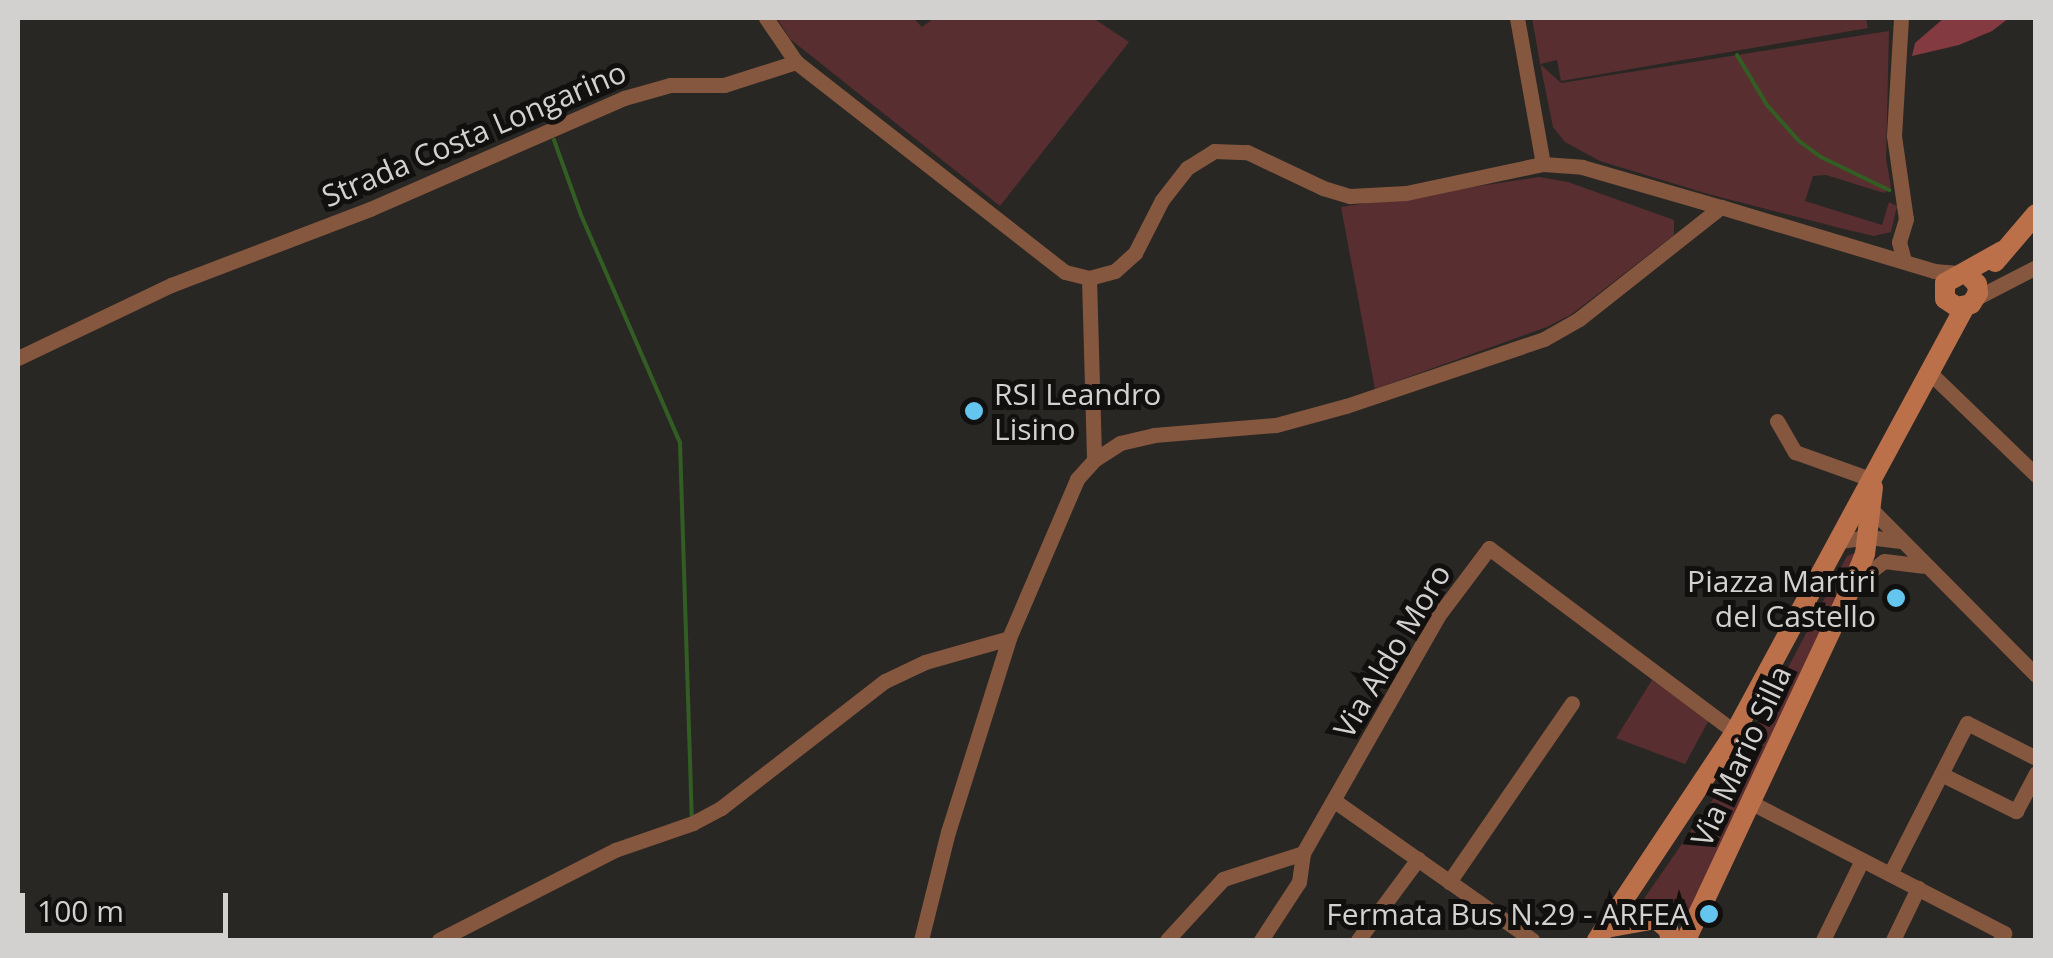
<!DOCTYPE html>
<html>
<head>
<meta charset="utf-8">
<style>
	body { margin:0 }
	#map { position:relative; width:2053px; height:958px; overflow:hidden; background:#292724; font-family:"Open Sans",sans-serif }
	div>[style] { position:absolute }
	.green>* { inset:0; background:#592e31 }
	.forest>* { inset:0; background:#833a40 }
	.stream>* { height:4px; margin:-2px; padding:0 2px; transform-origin:2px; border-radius:2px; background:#335e23 }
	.street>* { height:15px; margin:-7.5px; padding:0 7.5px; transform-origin:7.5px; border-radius:7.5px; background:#86573f }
	.secondary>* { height:20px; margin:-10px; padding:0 10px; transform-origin:10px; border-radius:10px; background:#bb7049 }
	.dots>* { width:28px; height:28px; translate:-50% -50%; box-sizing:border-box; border:5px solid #11100f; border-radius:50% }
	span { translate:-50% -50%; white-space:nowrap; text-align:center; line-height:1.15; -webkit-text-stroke:10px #11100f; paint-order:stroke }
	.street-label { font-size:30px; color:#d3d1cf }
	.poi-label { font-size:30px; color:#d3d1cf }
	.left { translate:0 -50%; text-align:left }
	.right { translate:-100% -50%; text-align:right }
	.frame { position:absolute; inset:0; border:20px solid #d3d1cf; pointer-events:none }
	.scale { position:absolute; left:20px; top:893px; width:208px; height:45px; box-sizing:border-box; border:5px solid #d3d1cf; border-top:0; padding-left:12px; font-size:30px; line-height:35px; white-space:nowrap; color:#d3d1cf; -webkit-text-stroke:8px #11100f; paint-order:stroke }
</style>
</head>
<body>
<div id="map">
	<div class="green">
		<div style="clip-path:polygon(777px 18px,913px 18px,922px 27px,934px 18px,1093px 18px,1129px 42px,1000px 206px,790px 39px)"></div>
		<div style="clip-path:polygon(1532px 18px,1866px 18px,1868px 28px,1561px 81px,1557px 60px,1540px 64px,1561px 83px,1889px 31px,1886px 159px,1891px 187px,1884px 193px,1826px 175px,1813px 176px,1805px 201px,1882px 225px,1889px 202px,1897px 206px,1891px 232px,1874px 236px,1848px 230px,1708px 194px,1600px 161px,1565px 142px,1553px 127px,1540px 63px)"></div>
		<div style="clip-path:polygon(1539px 177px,1568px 182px,1674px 220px,1674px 235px,1572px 314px,1547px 327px,1375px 389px,1341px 207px)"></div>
		<div style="clip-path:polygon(1861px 551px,1689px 919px,1683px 921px,1665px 910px,1632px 916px,1736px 766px,1847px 556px)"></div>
		<div style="clip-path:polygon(1652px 680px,1709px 720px,1685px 764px,1616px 738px)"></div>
	</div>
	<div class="forest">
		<div style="clip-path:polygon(1944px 18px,2009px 18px,1992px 31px,1959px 45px,1912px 56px,1915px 43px)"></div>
	</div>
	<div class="stream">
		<div style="left:1737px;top:55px;width:58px;rotate:59deg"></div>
		<div style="left:1767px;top:105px;width:48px;rotate:48.4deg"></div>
		<div style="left:1799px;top:141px;width:27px;rotate:36deg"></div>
		<div style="left:1821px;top:157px;width:76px;rotate:25.9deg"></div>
		<div style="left:554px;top:140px;width:80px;rotate:70.2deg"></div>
		<div style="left:581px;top:215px;width:249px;rotate:66.5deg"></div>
		<div style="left:680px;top:443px;width:373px;rotate:88.2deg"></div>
	</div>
	<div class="street">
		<div style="left:766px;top:18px;width:53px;rotate:55.7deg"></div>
		<div style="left:1517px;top:18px;width:148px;rotate:79.9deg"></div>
		<div style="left:1901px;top:18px;width:118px;rotate:93.4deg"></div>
		<div style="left:1894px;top:136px;width:84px;rotate:81.8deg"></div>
		<div style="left:1906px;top:219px;width:24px;rotate:107deg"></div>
		<div style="left:1899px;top:242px;width:20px;rotate:75deg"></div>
		<div style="left:1089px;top:278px;width:182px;rotate:88.4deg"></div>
		<div style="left:1976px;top:298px;width:68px;rotate:-27.3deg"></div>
		<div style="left:18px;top:358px;width:170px;rotate:-25.5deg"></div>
		<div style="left:171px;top:285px;width:213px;rotate:-20.9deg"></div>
		<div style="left:370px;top:209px;width:277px;rotate:-23.6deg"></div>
		<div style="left:624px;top:98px;width:48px;rotate:-15.8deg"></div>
		<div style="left:670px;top:85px;width:54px"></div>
		<div style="left:724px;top:85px;width:76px;rotate:-17.7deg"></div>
		<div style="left:796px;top:62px;width:341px;rotate:38deg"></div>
		<div style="left:1065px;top:272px;width:25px;rotate:14deg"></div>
		<div style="left:1089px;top:278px;width:27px;rotate:-15deg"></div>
		<div style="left:1115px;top:271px;width:27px;rotate:-42deg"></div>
		<div style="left:1135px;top:253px;width:59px;rotate:-63deg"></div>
		<div style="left:1162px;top:200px;width:41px;rotate:-52deg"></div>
		<div style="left:1187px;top:168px;width:32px;rotate:-32deg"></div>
		<div style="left:1214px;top:151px;width:33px;rotate:2deg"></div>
		<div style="left:1247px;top:152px;width:84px;rotate:25.3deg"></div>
		<div style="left:1323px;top:188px;width:28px;rotate:17deg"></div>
		<div style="left:1350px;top:196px;width:56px;rotate:-3.1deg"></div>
		<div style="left:1406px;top:193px;width:140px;rotate:-12deg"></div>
		<div style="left:1543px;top:164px;width:39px;rotate:4deg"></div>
		<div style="left:1582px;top:167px;width:145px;rotate:16.1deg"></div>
		<div style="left:1929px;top:372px;width:149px;rotate:43.9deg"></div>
		<div style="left:1777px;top:421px;width:36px;rotate:60deg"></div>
		<div style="left:1795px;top:452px;width:83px;rotate:19.7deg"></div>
		<div style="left:1872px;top:510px;width:233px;rotate:45.2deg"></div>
		<div style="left:1840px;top:541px;width:28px;rotate:-8deg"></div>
		<div style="left:1868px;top:537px;width:33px;rotate:7deg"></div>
		<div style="left:1859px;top:580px;width:31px;rotate:-37deg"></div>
		<div style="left:1884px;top:561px;width:39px;rotate:7deg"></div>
		<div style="left:2036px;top:758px;width:77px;rotate:-153.1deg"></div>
		<div style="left:1967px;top:723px;width:57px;rotate:117deg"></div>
		<div style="left:1941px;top:774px;width:84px;rotate:26.3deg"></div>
		<div style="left:2016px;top:811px;width:43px;rotate:-62.2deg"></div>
		<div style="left:1336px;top:802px;width:240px;rotate:35.1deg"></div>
		<div style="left:1752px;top:803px;width:284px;rotate:27.3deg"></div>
		<div style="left:2004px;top:933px;width:8px;rotate:120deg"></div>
		<div style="left:1890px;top:874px;width:112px;rotate:-63deg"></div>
		<div style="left:1449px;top:882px;width:217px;rotate:-55.5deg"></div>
		<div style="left:439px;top:940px;width:198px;rotate:-27.1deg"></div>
		<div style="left:615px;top:850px;width:83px;rotate:-19.1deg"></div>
		<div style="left:693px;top:823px;width:32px;rotate:-28deg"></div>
		<div style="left:721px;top:808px;width:207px;rotate:-37.8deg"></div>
		<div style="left:885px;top:681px;width:44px;rotate:-25.4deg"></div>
		<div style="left:925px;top:662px;width:87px;rotate:-15.9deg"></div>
		<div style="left:1009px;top:638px;width:173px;rotate:-66.8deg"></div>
		<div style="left:1077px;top:479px;width:25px;rotate:-48deg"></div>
		<div style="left:1094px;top:460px;width:31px;rotate:-33deg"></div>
		<div style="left:1120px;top:443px;width:35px;rotate:-13deg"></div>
		<div style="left:1154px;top:435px;width:122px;rotate:-4.7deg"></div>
		<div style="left:1276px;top:425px;width:73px;rotate:-15.2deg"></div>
		<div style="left:1346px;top:406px;width:209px;rotate:-18.7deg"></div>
		<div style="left:1544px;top:339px;width:40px;rotate:-29.7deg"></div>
		<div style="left:1579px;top:319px;width:181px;rotate:-38.3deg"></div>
		<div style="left:1721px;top:207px;width:222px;rotate:16.7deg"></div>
		<div style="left:1934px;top:271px;width:24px;rotate:5deg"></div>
		<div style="left:921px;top:940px;width:111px;rotate:-76deg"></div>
		<div style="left:948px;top:832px;width:203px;rotate:-72.5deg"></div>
		<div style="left:1167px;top:940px;width:83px;rotate:-47.4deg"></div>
		<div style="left:1223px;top:879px;width:84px;rotate:-18deg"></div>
		<div style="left:1303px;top:853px;width:273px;rotate:-60.3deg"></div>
		<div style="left:1438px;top:616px;width:85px;rotate:-53.1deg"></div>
		<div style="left:1489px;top:548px;width:307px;rotate:36.8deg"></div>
		<div style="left:1261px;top:940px;width:69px;rotate:-56.8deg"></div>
		<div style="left:1299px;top:882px;width:29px;rotate:-82deg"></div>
		<div style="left:1358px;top:940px;width:101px;rotate:-53.5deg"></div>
		<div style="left:1823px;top:940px;width:89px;rotate:-64deg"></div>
		<div style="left:1893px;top:940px;width:58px;rotate:-64.3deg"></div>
	</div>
	<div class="secondary">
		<div style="left:1995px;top:262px;width:63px;rotate:-49.5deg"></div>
		<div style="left:1967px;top:274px;width:14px;rotate:45deg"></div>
		<div style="left:1977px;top:284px;width:9px;rotate:84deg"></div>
		<div style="left:1978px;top:293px;width:13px;rotate:122deg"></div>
		<div style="left:1971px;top:304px;width:14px;rotate:168deg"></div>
		<div style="left:1957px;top:307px;width:14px;rotate:-146deg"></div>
		<div style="left:1945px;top:299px;width:16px;rotate:-90deg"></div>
		<div style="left:1945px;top:283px;width:65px;rotate:-29.3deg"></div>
		<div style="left:1606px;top:928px;width:51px;rotate:-10.2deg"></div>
		<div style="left:1656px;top:919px;width:16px;rotate:40deg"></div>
		<div style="left:1668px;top:929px;width:11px;rotate:75deg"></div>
		<div style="left:1597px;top:940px;width:250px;rotate:-56.4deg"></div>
		<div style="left:1735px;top:732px;width:482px;rotate:-61.6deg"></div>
		<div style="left:1686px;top:940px;width:396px;rotate:-64.9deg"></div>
		<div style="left:1854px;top:581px;width:29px;rotate:-68deg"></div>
		<div style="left:1865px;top:554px;width:67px;rotate:-83.2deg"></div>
	</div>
	<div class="dots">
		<div style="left:974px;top:411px;background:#64c5ee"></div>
		<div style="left:1896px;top:598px;background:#64c5ee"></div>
		<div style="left:1709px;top:914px;background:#64c5ee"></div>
	</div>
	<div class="street-label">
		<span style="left:474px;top:134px;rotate:-23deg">Strada Costa Longarino</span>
		<span style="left:1392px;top:651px;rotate:-59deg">Via Aldo Moro</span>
		<span style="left:1741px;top:756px;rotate:-65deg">Via Mario Silla</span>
	</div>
	<div class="poi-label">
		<span class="left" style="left:994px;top:411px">RSI Leandro<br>Lisino</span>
		<span class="right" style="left:1876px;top:598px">Piazza Martiri<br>del Castello</span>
		<span class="right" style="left:1689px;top:914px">Fermata Bus N.29 - ARFEA</span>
	</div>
	<div class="frame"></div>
	<div class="scale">100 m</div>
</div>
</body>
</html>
